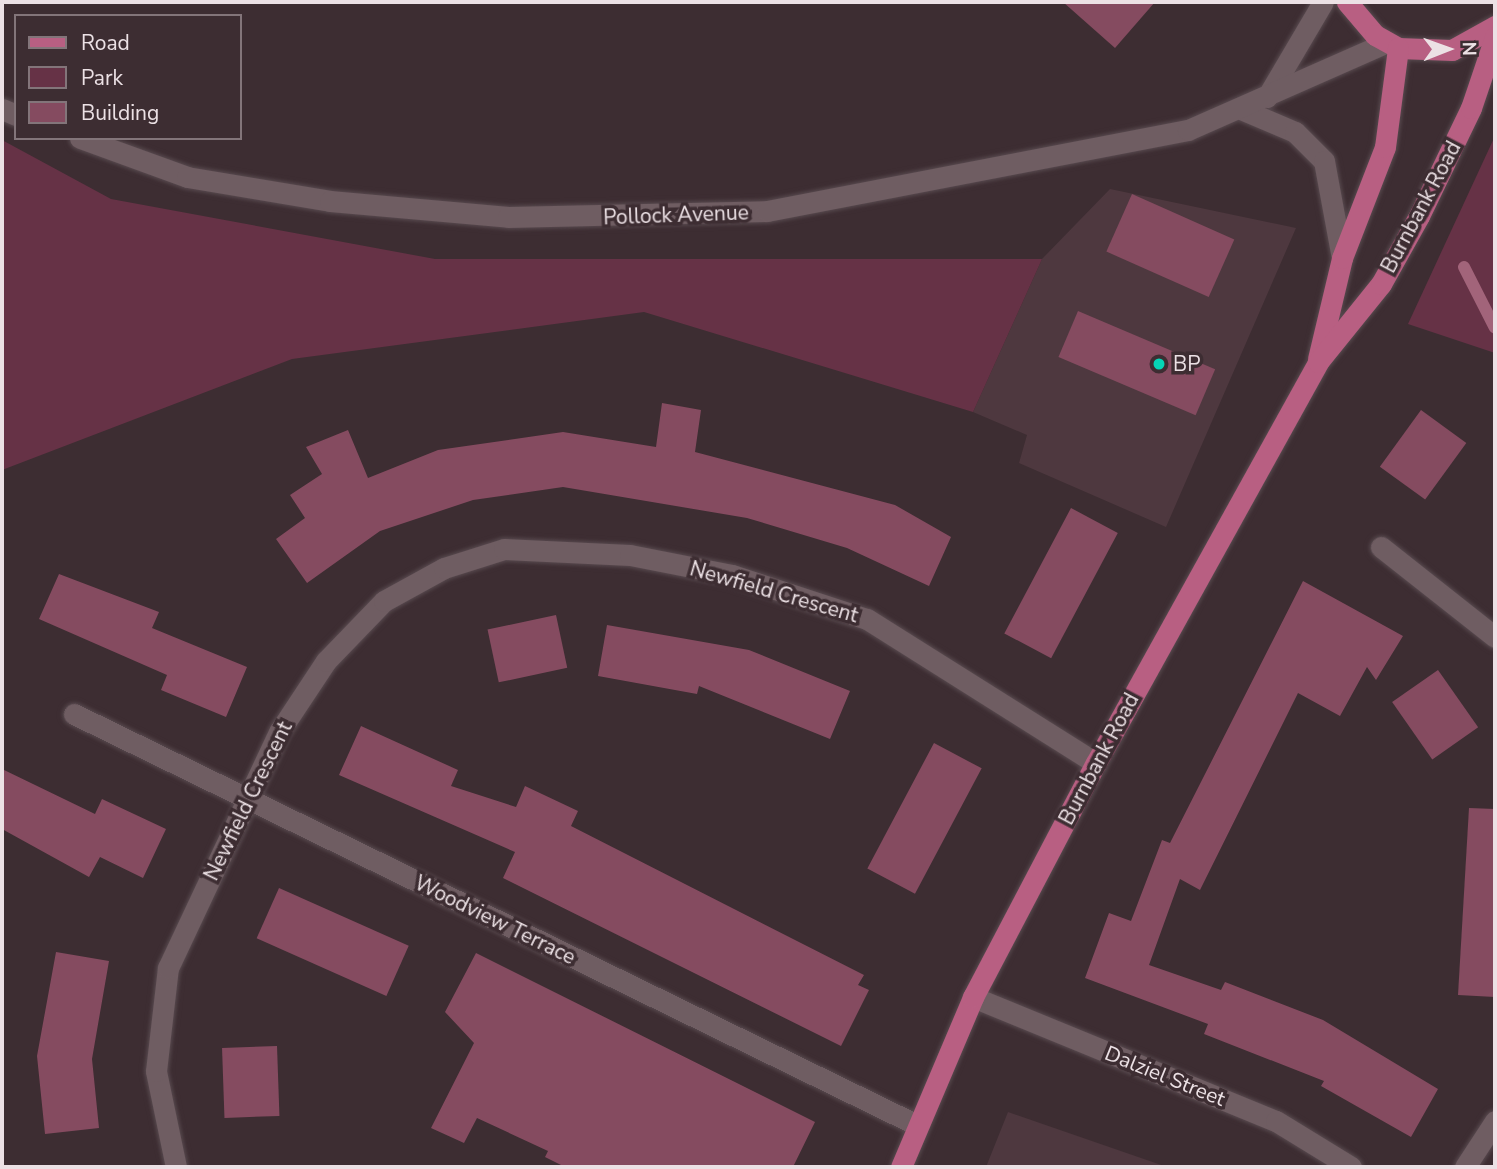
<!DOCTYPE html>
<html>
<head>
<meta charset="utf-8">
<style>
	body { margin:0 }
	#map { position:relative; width:1497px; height:1169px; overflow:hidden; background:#3d2d32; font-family:"Nunito Sans",sans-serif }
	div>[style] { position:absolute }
	.built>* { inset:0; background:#4e383f }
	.green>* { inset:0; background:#663246 }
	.stream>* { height:12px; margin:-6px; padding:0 6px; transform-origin:6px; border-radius:6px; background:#a2647a }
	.building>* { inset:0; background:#854b60; transform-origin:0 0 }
	.roads { filter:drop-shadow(0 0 2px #584a4f) drop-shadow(0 0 2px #584a4f) }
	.minor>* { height:21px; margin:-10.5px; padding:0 10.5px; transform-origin:10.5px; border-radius:10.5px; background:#6f5d62 }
	.major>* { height:21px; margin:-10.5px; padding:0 10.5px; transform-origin:10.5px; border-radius:10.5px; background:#b85f82 }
	.dots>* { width:19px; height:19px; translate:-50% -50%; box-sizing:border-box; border:4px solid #3d2d32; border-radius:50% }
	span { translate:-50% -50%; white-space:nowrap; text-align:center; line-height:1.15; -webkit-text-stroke:7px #3d2d32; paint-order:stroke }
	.street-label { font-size:21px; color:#ece1e5 }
	.poi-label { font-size:21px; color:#ece1e5 }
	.left { translate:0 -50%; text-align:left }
	.frame { position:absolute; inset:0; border:4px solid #ece1e5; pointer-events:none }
	.legend { position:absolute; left:14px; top:14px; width:228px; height:126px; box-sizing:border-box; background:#3d2d32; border:2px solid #83757a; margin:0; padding:9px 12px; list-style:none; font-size:21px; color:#ece1e5 }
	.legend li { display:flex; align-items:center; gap:14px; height:35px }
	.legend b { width:35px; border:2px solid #83757a }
	.north { position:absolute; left:1413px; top:14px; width:70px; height:70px; -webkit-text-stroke:5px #3d2d32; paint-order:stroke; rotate:89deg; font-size:19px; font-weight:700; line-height:28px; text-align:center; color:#ece1e5 }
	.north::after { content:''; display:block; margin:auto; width:24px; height:32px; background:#ece1e5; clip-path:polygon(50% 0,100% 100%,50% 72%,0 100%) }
</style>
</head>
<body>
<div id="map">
	<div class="built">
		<div style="clip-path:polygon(1110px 189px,1296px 228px,1166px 527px,1019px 463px,1027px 435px,973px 412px,1042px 259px)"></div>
		<div style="clip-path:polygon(1008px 1112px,1167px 1167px,986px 1167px)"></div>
	</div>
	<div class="green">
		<div style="clip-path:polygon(1495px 136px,1495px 353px,1408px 324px)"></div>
		<div style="clip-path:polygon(2px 140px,111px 199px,435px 259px,1042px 259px,973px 412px,644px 312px,292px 359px,2px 470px)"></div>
	</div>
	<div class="stream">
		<div style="left:1464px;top:267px;width:68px;rotate:63.1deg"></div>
	</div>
	<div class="building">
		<div style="clip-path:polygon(1063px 2px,1155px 2px,1115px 48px)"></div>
		<div style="left:1132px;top:194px;width:112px;height:63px;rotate:24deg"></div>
		<div style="left:1078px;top:311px;width:149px;height:50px;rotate:23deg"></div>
		<div style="clip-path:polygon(662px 403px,701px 410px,695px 452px,895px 505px,951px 537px,929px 586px,847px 548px,747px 518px,563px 487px,473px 500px,380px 531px,307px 583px,276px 539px,305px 518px,290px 495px,322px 474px,306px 447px,348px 430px,368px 478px,438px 450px,563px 432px,656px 447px)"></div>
		<div style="left:1421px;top:410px;width:56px;height:70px;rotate:36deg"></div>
		<div style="left:1071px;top:508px;width:53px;height:142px;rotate:28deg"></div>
		<div style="clip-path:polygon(59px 574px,159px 612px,152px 628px,247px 667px,226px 717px,161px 690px,167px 675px,39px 619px)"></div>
		<div style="clip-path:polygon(1303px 581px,1403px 636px,1376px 680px,1367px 667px,1340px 716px,1298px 693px,1200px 890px,1180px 879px,1149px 965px,1221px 990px,1225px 982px,1323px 1020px,1438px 1089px,1411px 1137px,1321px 1086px,1324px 1081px,1204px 1034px,1208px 1024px,1085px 978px,1109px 913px,1131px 921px,1162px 840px,1170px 843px)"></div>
		<div style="left:556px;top:615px;width:54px;height:70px;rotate:78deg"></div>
		<div style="clip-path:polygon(607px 625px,749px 650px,850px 691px,830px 739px,699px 686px,697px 694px,598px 676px)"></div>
		<div style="left:1438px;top:670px;width:70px;height:56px;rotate:55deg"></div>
		<div style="clip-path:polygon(361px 726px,458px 770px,451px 786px,516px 807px,525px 786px,578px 811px,571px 826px,864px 975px,858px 985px,869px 990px,841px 1046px,503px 878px,515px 852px,339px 775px)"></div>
		<div style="left:934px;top:743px;width:54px;height:142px;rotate:28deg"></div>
		<div style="clip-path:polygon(2px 769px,95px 814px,102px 799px,166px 829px,143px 878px,100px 857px,89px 877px,2px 829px)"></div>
		<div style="clip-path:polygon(1469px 808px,1495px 809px,1495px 997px,1458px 995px)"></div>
		<div style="left:279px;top:888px;width:142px;height:55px;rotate:24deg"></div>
		<div style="clip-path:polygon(56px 952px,109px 961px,92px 1059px,99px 1128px,45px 1134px,37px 1056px)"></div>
		<div style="clip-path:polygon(476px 953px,815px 1122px,793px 1167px,565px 1167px,545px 1157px,548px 1151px,477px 1118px,464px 1143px,431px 1128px,474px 1043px,445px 1012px)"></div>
		<div style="left:277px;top:1046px;width:70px;height:55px;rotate:88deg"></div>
	</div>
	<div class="roads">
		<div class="minor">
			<div style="left:1267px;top:97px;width:110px;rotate:-59.5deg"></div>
			<div style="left:2px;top:109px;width:15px;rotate:23deg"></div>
			<div style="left:1241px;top:109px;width:59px;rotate:23.1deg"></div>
			<div style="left:1295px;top:132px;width:41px;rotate:45deg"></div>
			<div style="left:1324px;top:161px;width:99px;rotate:79.5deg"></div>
			<div style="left:80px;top:138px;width:114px;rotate:20deg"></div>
			<div style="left:187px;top:177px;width:145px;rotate:9.5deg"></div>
			<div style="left:330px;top:201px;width:179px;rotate:5.1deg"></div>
			<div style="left:508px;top:217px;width:259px;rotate:-1.3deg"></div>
			<div style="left:767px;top:211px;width:429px;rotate:-10.9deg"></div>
			<div style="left:1188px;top:130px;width:215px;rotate:-23.8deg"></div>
			<div style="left:1381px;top:547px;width:145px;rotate:38.3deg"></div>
			<div style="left:74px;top:714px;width:938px;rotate:25.99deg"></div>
			<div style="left:973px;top:997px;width:327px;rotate:22.3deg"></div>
			<div style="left:1276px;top:1121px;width:88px;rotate:31.5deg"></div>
			<div style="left:176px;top:1167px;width:98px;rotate:-101.8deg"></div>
			<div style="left:156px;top:1071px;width:104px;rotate:-83.4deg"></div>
			<div style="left:168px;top:968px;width:261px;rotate:-64.8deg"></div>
			<div style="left:279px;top:732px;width:85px;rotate:-56.5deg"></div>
			<div style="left:326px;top:661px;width:83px;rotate:-46deg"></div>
			<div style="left:384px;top:601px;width:68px;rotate:-28.8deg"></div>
			<div style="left:444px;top:568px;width:63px;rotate:-17.6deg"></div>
			<div style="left:504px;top:549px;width:126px;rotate:2.7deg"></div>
			<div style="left:630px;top:555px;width:104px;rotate:11.1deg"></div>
			<div style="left:732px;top:575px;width:142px;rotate:18.1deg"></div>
			<div style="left:867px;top:619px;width:271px;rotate:32.2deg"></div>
			<div style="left:1465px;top:1167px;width:55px;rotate:-56.9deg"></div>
		</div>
		<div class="major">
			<div style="left:1347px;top:2px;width:43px;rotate:49.7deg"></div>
			<div style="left:1375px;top:35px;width:26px;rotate:29deg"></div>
			<div style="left:1398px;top:48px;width:54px;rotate:2.1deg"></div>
			<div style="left:1452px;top:50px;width:49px;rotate:-29.2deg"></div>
			<div style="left:1318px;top:359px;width:104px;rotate:-76.6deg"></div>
			<div style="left:1342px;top:258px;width:119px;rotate:-68.8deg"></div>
			<div style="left:1385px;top:147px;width:100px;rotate:-82.5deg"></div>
			<div style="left:901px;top:1167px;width:185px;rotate:-67deg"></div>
			<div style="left:973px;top:997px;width:264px;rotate:-62.3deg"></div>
			<div style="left:1096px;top:763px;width:458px;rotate:-61deg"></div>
			<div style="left:1318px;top:362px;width:100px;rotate:-51.1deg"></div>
			<div style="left:1381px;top:284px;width:78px;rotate:-60.8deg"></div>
			<div style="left:1419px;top:216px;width:120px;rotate:-64.3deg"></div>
			<div style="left:1471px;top:108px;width:75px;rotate:-71.3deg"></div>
		</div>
	</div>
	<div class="dots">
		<div style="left:1159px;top:364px;background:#05d5b6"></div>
	</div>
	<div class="street-label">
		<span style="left:1421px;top:207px;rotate:-62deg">Burnbank Road</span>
		<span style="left:676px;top:215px;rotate:-2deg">Pollock Avenue</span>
		<span style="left:774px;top:592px;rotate:16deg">Newfield Crescent</span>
		<span style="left:1099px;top:759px;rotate:-62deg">Burnbank Road</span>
		<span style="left:248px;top:801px;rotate:-64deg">Newfield Crescent</span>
		<span style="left:495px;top:920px;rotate:26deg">Woodview Terrace</span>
		<span style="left:1165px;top:1076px;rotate:22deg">Dalziel Street</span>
	</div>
	<div class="poi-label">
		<span class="left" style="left:1173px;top:364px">BP</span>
	</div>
	<div class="frame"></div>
	<ul class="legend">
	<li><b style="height:9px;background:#b85f82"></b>Road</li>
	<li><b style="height:19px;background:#663246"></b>Park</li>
	<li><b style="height:19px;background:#854b60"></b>Building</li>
	</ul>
	<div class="north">N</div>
</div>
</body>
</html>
